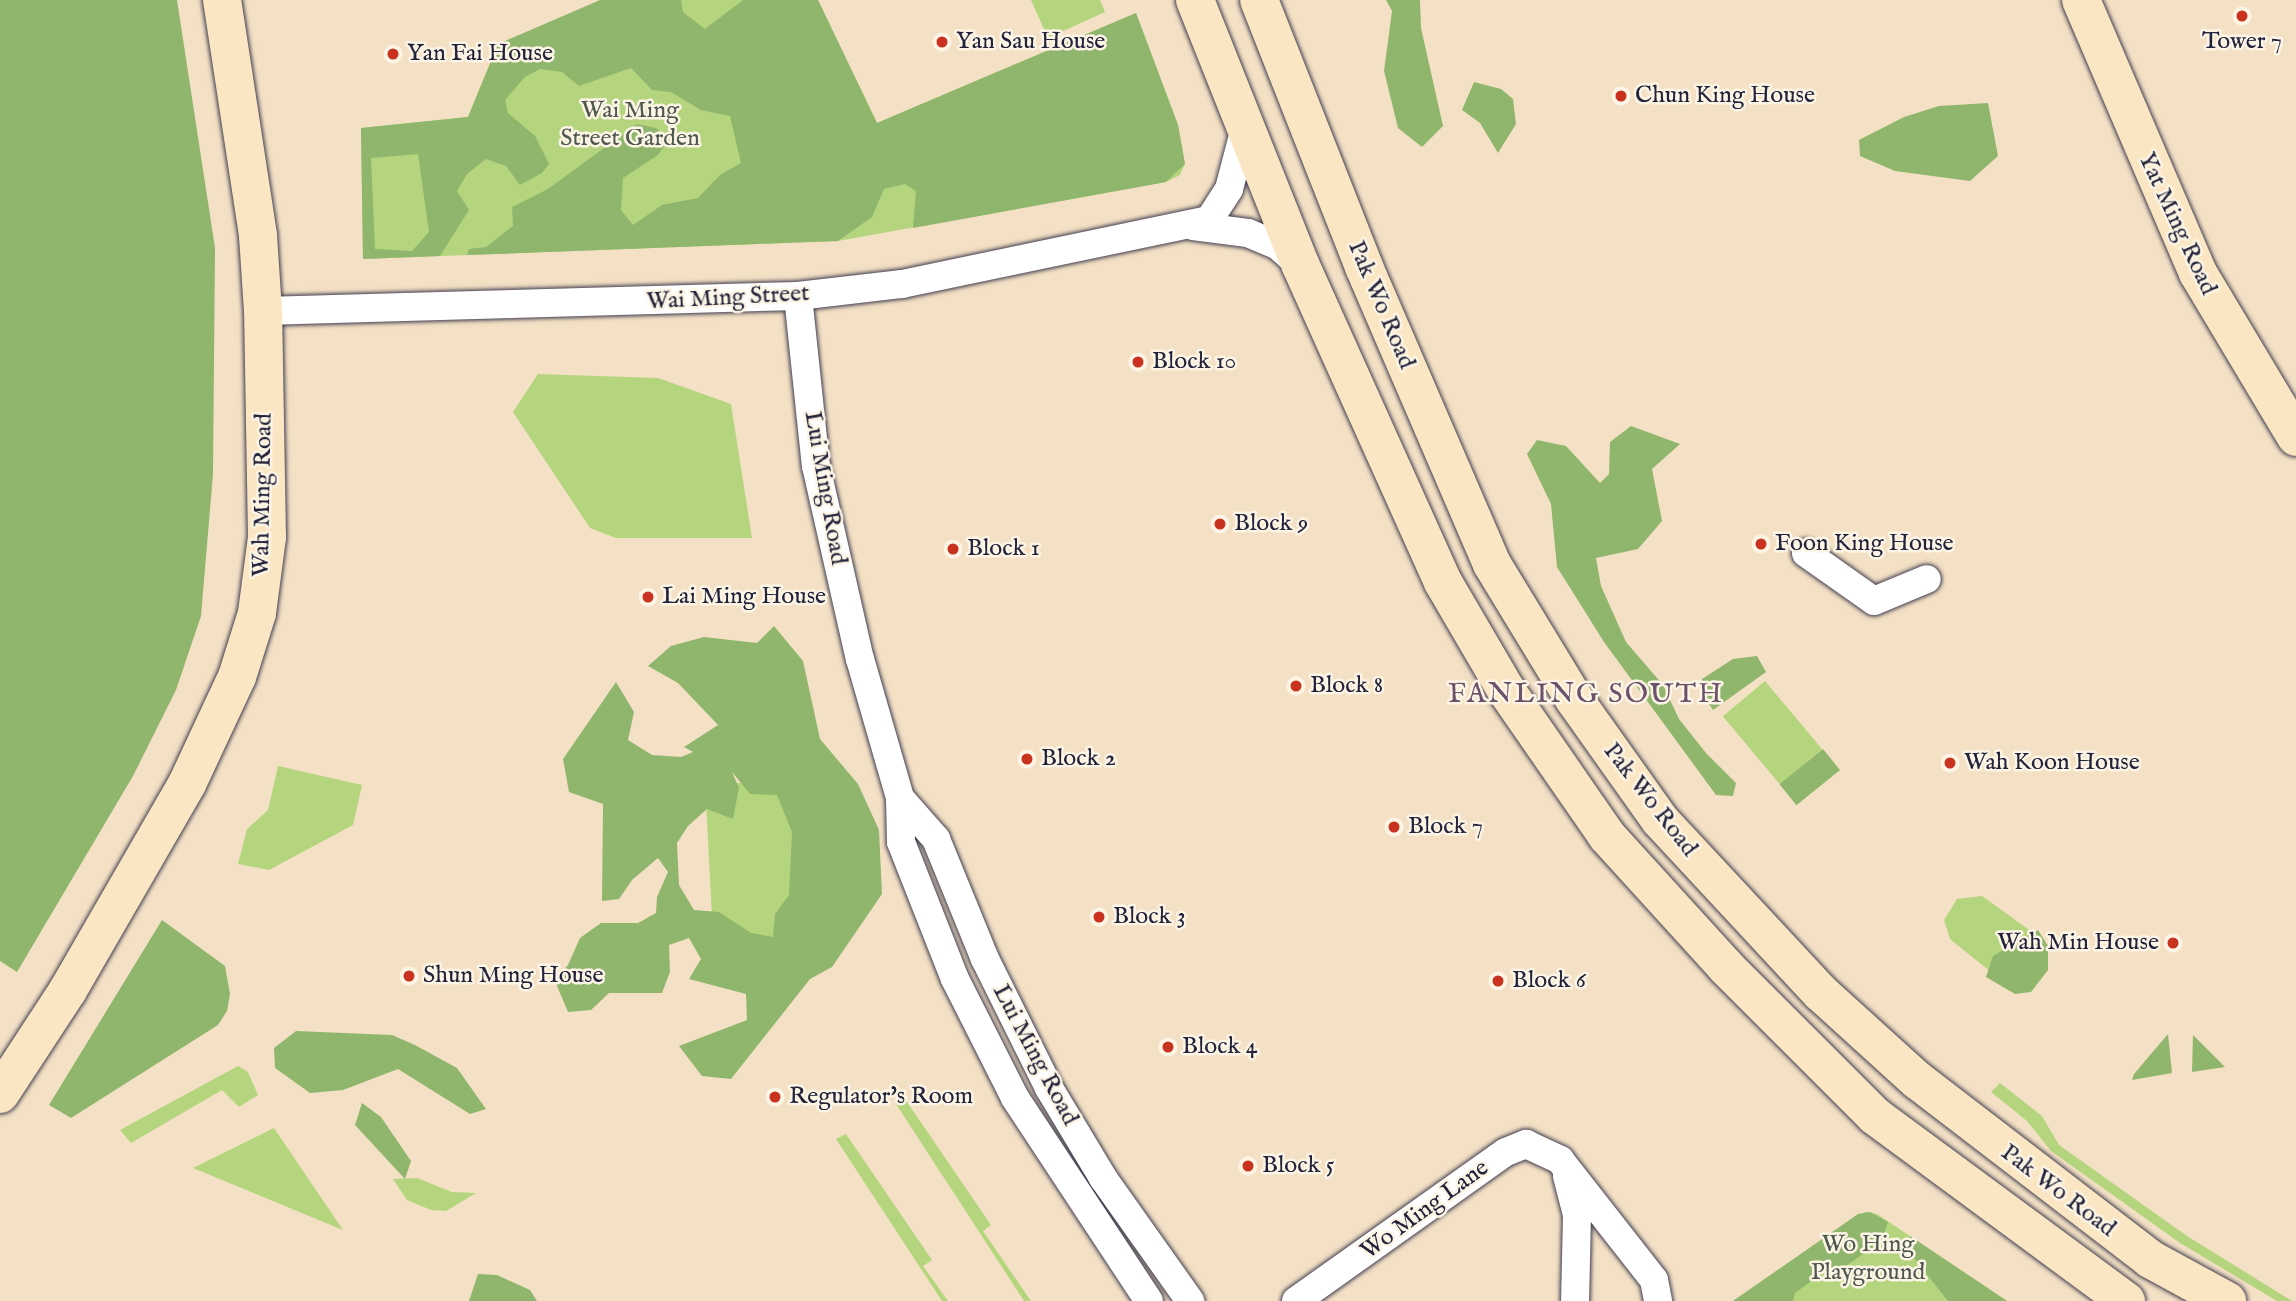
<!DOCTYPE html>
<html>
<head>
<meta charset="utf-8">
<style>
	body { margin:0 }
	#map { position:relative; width:2296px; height:1301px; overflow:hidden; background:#f4e1c5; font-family:"IM FELL English",serif }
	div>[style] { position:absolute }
	.green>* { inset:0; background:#b4d57d; transform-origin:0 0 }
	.forest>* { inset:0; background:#8fb66c; transform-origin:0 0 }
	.roads { filter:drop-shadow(0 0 2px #423f50) drop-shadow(0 0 2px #423f50) }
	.street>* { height:28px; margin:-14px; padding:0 14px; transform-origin:14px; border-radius:14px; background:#fff }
	.secondary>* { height:38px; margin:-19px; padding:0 19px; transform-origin:19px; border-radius:19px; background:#fbe6c4 }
	.dots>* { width:19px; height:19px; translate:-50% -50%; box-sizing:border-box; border:4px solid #fcf5e5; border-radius:50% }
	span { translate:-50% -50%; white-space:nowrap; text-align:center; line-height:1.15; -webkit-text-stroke:5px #fcf5e5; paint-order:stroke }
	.poi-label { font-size:24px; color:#22223b }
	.left { translate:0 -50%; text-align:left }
	.right { translate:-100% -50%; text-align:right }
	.park-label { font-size:24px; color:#4e584f }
	.street-label { font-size:24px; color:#22223b }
	.quarter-label { font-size:28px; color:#6b526a; letter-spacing:2px }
</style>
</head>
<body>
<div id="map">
	<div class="green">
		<div style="clip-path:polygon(604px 0,818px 0,877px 123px,1136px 13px,1178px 125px,1185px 164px,1180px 175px,1166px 182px,838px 241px,363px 259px,361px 128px,468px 117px,498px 44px)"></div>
		<div style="clip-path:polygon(1031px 0,1100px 0,1105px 12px,1048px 38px)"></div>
		<div style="clip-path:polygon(538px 374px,658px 378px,731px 404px,752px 538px,616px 538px,590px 528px,513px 412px)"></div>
		<div style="left:1765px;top:681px;width:89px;height:55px;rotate:50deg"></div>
		<div style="clip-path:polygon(278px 766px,362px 785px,353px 825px,269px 870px,238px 864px,247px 829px,268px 810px)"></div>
		<div style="left:797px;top:780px;width:157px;height:92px;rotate:87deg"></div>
		<div style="clip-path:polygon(1982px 896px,2032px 932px,2044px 950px,2007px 985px,1950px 939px,1944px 920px,1957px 899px)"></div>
		<div style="clip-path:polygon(238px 1066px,248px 1072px,258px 1095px,239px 1107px,222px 1090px,131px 1143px,120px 1130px)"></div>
		<div style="clip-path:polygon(2000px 1083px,2042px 1116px,2059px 1145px,2187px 1236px,2292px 1301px,2277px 1301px,2180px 1243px,2051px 1151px,2027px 1121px,1991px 1092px)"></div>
		<div style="clip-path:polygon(905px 1099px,991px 1225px,983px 1231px,1031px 1301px,1024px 1301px,896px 1104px)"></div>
		<div style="clip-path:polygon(274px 1128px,343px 1230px,193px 1168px)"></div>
		<div style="clip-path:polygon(846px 1134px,932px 1260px,923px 1266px,948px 1301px,942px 1301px,836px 1139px)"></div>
		<div style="clip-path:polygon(417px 1178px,452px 1192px,476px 1193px,446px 1211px,431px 1210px,407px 1200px,393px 1179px)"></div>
		<div style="clip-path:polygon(1865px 1212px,1877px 1214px,2007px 1301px,1733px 1301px)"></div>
	</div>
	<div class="forest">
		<div style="clip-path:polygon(0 0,177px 0,215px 248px,213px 474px,201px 616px,176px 690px,133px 776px,17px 972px,0 961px)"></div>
		<div style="clip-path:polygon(evenodd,600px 0,681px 0,683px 12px,705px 29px,743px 0,818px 0,877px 123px,1136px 13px,1178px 125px,1185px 164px,1166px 182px,913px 228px,916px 191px,905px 184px,884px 189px,872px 217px,838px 241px,467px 255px,469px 249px,486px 247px,513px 226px,512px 207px,548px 189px,637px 124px,656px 128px,669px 139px,658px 155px,623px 178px,621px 210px,633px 225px,662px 205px,698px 198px,720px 175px,741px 163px,730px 116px,701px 110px,671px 92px,652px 90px,631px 68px,579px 86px,562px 72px,540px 69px,525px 77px,505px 100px,508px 113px,535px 136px,549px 164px,542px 173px,520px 185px,506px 166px,486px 159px,467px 174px,457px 191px,469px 210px,440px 256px,363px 259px,361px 128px,468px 117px,498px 44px,600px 0,418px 154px,429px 232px,412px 251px,375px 249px,371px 158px,418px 154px)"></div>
		<div style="clip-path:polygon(1386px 0,1420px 0,1421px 28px,1443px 126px,1422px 147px,1398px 128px,1384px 71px,1392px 11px)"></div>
		<div style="clip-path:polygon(1474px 82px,1501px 89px,1513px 99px,1516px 124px,1498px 153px,1480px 123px,1462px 110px)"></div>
		<div style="clip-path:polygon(1988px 103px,1998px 156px,1970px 181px,1895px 171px,1860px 156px,1859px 140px,1904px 117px,1939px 106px)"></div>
		<div style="clip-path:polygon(1631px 426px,1680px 444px,1652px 469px,1662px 521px,1638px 549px,1596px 558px,1601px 586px,1626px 642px,1663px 685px,1679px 719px,1706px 753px,1736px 783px,1733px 796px,1716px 795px,1604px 642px,1557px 567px,1551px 504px,1527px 454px,1537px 440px,1566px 446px,1600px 483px,1609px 474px,1610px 442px)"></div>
		<div style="clip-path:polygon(evenodd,774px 626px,803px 661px,820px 739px,858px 784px,879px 830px,882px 894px,832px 967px,810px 979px,731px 1079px,702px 1076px,679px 1046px,747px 1020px,746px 994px,689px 979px,701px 959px,689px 938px,669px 945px,670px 972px,662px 993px,609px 993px,591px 1010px,568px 1012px,555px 981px,568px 965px,580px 938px,601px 923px,638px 923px,656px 913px,657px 897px,668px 872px,658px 858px,632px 880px,619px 899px,602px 901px,603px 804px,569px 792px,563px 759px,616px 682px,634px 712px,628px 740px,652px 755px,681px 757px,693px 752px,684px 747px,718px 725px,678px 683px,648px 666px,671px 646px,704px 637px,757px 643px,774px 626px,732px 772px,750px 794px,777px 795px,792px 832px,789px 895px,775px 914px,773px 937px,751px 933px,719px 912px,694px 910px,679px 885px,677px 843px,688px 826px,707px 809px,733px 819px,739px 788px,732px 772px)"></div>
		<div style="clip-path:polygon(1757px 656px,1766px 672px,1713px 710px,1704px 696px,1702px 679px,1733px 659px)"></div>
		<div style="left:1823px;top:749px;width:27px;height:56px;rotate:51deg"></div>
		<div style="clip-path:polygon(162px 920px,225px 966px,230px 994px,227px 1011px,218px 1025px,71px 1118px,49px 1105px)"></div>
		<div style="clip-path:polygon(2038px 930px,2048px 946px,2048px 970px,2031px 992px,2015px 994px,1986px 977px,1993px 956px)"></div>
		<div style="clip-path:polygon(296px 1031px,392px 1035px,415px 1045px,457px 1068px,486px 1109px,470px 1114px,398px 1069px,343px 1090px,310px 1093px,275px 1068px,274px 1048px)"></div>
		<div style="clip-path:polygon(2168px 1034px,2172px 1073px,2132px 1080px,2134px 1074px)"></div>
		<div style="clip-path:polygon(2193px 1035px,2225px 1067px,2192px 1072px)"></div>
		<div style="clip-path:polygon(362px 1103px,381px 1117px,411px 1161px,405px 1179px,355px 1125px)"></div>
		<div style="clip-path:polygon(1870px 1212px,1888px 1222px,1882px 1241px,1840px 1270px,1829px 1268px,1795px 1293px,1793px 1301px,1733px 1301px,1858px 1214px)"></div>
		<div style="clip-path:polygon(1910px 1236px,2007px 1301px,1948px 1301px,1909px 1252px)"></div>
		<div style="clip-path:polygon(478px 1274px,497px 1275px,530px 1290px,537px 1301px,469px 1301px)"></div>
	</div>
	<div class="roads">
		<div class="street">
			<div style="left:1193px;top:226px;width:55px;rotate:7.3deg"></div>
			<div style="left:1248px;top:233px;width:33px;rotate:23deg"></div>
			<div style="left:1278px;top:246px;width:28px;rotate:41deg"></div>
			<div style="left:798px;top:296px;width:171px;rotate:84deg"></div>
			<div style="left:816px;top:466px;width:198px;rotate:77.2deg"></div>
			<div style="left:860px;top:659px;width:145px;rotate:73.9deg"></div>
			<div style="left:900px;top:798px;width:44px;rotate:88.7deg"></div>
			<div style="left:901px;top:842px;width:147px;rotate:68.5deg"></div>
			<div style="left:955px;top:979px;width:133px;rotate:63.2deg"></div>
			<div style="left:1015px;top:1098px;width:243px;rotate:56.6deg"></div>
			<div style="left:263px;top:311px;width:535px;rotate:-1.61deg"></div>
			<div style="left:798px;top:296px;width:105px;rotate:-6.6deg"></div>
			<div style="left:902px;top:284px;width:314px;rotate:-11.8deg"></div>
			<div style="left:1209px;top:220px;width:37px;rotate:-57deg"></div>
			<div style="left:1229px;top:189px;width:59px;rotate:-75.3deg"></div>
			<div style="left:1806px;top:553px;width:83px;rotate:35.2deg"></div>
			<div style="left:1874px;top:601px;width:57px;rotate:-22.5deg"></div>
			<div style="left:900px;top:798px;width:55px;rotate:48.7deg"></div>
			<div style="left:936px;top:839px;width:130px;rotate:67.8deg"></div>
			<div style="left:985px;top:959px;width:144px;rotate:63.6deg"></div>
			<div style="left:1049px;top:1088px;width:105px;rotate:59deg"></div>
			<div style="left:1103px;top:1178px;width:151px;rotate:54.7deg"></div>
			<div style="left:1567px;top:1176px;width:40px;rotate:75.6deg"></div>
			<div style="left:1577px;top:1215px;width:86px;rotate:91.3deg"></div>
			<div style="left:1296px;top:1301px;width:257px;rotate:-35.4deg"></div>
			<div style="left:1506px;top:1152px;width:22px;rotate:-22deg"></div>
			<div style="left:1526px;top:1144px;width:38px;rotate:25deg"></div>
			<div style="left:1560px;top:1160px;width:152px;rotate:51.9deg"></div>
			<div style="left:1654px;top:1280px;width:21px;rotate:79deg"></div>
		</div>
		<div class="secondary">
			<div style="left:1195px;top:0;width:286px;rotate:68.3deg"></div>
			<div style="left:1301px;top:266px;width:346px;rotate:65.8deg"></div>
			<div style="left:1443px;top:582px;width:125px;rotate:59.7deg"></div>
			<div style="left:1506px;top:690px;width:178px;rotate:55.3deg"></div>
			<div style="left:1607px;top:836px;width:177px;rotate:47.7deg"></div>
			<div style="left:1726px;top:967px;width:211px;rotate:45deg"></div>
			<div style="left:1875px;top:1116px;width:312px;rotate:36.4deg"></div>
			<div style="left:1259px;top:0;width:287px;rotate:68.5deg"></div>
			<div style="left:1364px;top:267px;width:323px;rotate:66.7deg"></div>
			<div style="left:1492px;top:564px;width:158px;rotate:58.7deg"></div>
			<div style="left:1574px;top:699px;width:148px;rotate:54.6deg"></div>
			<div style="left:1660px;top:820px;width:236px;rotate:47.1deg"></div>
			<div style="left:1821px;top:993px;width:130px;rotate:42.2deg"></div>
			<div style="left:1917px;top:1080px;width:294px;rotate:37.5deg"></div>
			<div style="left:2150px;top:1259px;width:88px;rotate:28.6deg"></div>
			<div style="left:2081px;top:0;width:297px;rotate:66.8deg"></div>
			<div style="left:2198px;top:273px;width:191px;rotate:59.1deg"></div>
			<div style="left:0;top:1094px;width:124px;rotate:-56.8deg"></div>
			<div style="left:68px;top:990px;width:238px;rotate:-60deg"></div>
			<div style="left:187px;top:784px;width:118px;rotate:-65deg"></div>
			<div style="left:237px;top:677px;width:67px;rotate:-72.6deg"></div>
			<div style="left:257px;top:613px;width:77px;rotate:-82.5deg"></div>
			<div style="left:267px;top:537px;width:226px;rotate:-91deg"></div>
			<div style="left:263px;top:311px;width:76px;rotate:-93.8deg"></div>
			<div style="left:258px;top:235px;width:238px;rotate:-98.7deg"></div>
		</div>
	</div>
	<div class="dots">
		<div style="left:2242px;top:16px;background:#c8321e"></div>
		<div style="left:942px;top:42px;background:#c8321e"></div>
		<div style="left:393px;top:54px;background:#c8321e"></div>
		<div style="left:1621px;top:96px;background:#c8321e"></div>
		<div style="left:1138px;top:362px;background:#c8321e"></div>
		<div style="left:1220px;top:524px;background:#c8321e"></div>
		<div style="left:1761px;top:544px;background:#c8321e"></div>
		<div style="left:953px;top:549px;background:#c8321e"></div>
		<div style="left:648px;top:597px;background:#c8321e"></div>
		<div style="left:1296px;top:686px;background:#c8321e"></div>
		<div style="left:1027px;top:759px;background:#c8321e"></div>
		<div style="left:1950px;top:763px;background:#c8321e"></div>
		<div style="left:1394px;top:827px;background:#c8321e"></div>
		<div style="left:1099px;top:917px;background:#c8321e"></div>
		<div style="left:2173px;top:943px;background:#c8321e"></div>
		<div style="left:409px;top:976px;background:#c8321e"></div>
		<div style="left:1498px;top:981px;background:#c8321e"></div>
		<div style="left:1168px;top:1047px;background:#c8321e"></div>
		<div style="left:775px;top:1097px;background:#c8321e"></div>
		<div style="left:1248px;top:1166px;background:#c8321e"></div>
	</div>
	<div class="poi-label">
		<span class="left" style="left:956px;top:42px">Yan Sau House</span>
		<span style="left:2242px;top:42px">Tower 7</span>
		<span class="left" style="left:407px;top:54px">Yan Fai House</span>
		<span class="left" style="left:1635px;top:96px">Chun King House</span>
		<span class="left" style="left:1152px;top:362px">Block 10</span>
		<span class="left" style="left:1234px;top:524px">Block 9</span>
		<span class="left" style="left:1775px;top:544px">Foon King House</span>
		<span class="left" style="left:967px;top:549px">Block 1</span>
		<span class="left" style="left:662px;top:597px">Lai Ming House</span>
		<span class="left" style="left:1310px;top:686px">Block 8</span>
		<span class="left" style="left:1041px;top:759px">Block 2</span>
		<span class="left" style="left:1964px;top:763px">Wah Koon House</span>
		<span class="left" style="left:1408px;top:827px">Block 7</span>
		<span class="left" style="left:1113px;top:917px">Block 3</span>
		<span class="right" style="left:2159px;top:943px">Wah Min House</span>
		<span class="left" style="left:423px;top:976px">Shun Ming House</span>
		<span class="left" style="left:1512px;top:981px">Block 6</span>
		<span class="left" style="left:1182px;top:1047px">Block 4</span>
		<span class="left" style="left:789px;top:1097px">Regulator's Room</span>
		<span class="left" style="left:1262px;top:1166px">Block 5</span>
	</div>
	<div class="park-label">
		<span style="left:630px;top:125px">Wai Ming<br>Street Garden</span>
		<span style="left:1868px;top:1259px">Wo Hing<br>Playground</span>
	</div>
	<div class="street-label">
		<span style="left:2177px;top:224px;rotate:65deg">Yat Ming Road</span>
		<span style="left:728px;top:298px;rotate:-3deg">Wai Ming Street</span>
		<span style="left:1381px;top:305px;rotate:67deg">Pak Wo Road</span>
		<span style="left:825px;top:488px;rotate:80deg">Lui Ming Road</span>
		<span style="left:263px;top:495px;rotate:-89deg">Wah Ming Road</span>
		<span style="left:1650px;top:800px;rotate:52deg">Pak Wo Road</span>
		<span style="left:1035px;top:1055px;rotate:62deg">Lui Ming Road</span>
		<span style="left:2058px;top:1191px;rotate:37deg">Pak Wo Road</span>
		<span style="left:1425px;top:1210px;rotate:-36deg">Wo Ming Lane</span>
	</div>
	<div class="quarter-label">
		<span style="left:1586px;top:695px">FANLING SOUTH</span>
	</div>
</div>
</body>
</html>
